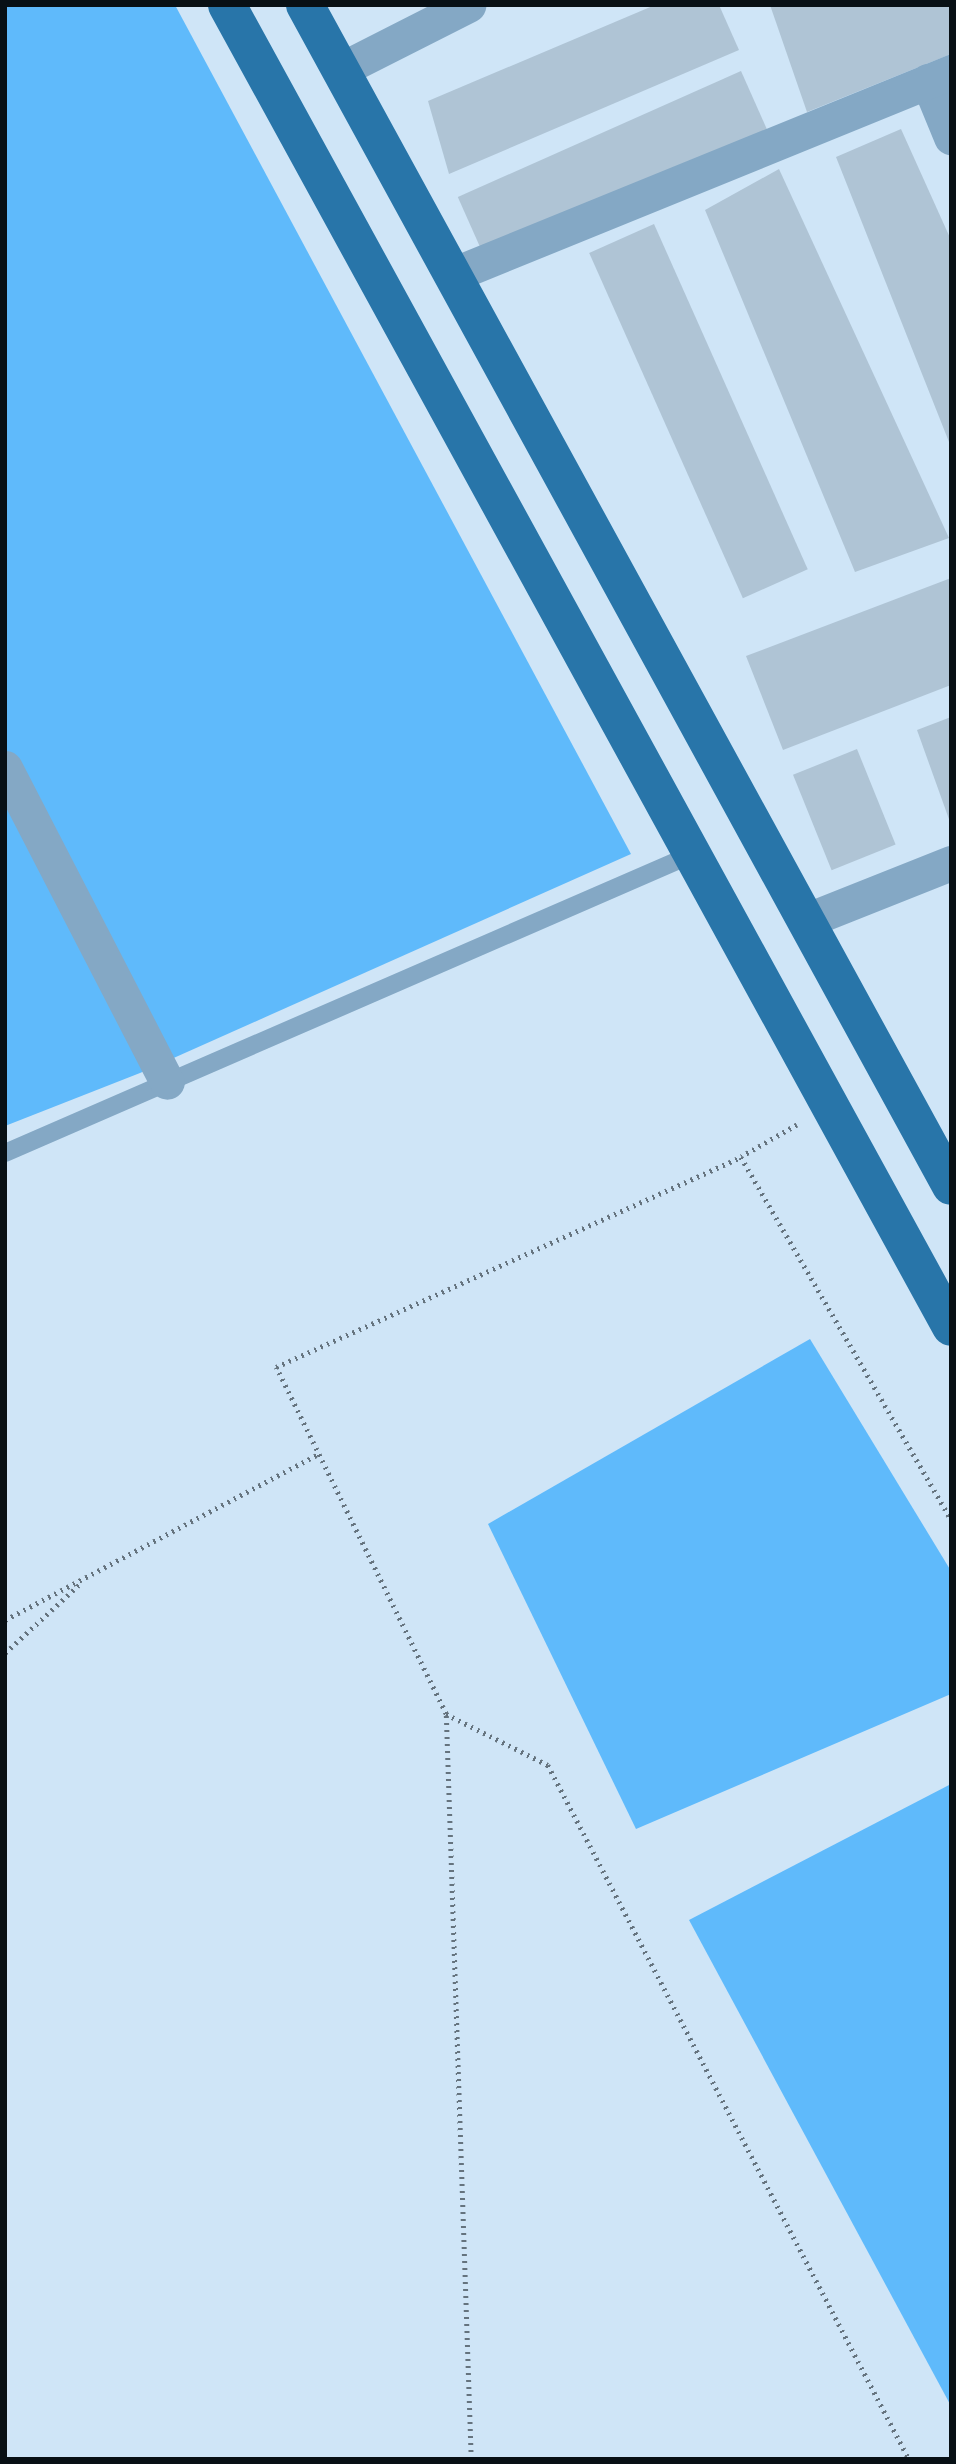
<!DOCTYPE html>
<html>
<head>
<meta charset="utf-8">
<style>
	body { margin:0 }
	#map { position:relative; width:956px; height:2464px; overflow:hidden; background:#cfe5f7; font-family:"Noto Sans",sans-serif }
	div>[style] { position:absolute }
	.forest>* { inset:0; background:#5fbafb }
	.building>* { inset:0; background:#afc4d5; transform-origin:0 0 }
	.path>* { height:4.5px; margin-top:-2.25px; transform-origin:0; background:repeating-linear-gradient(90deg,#65737e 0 2px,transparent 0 7px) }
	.lane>* { height:18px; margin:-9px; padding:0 9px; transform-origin:9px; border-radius:9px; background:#84a8c5 }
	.street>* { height:35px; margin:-17.5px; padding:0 17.5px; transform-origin:17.5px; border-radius:17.5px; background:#84a8c5 }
	.primary>* { height:38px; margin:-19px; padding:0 19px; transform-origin:19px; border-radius:19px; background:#2875a9 }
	span { translate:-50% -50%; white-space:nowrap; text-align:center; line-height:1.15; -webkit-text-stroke:5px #cfe5f7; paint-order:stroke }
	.frame { position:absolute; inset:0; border:7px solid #081015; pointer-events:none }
</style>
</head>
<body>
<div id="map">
	<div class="forest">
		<div style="clip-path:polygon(5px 5px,175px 5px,631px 854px,140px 1073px,5px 1126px)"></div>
		<div style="clip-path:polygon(810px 1339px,951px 1571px,951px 1694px,636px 1829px,488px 1524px)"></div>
		<div style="clip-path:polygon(951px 1784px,951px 2406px,689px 1920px)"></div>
	</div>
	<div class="building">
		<div style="clip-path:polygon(655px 5px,719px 5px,739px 50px,449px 174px,428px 101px)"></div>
		<div style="clip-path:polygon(770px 5px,951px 5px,951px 54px,807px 112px)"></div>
		<div style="left:741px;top:71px;width:64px;height:310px;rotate:66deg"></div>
		<div style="clip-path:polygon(901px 129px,951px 240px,951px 447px,836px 157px)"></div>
		<div style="clip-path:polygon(779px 169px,949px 538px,855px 572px,705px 210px)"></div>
		<div style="left:654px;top:224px;width:378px;height:71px;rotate:66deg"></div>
		<div style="clip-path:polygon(951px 578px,951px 685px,783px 750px,746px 656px)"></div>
		<div style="clip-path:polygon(951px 717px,951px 822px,950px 822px,917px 730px)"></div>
		<div style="left:857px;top:749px;width:103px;height:69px;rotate:68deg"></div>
	</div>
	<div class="path">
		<div style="left:797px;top:1125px;width:64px;rotate:150.3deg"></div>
		<div style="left:741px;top:1157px;width:419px;rotate:59.9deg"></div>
		<div style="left:5px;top:1620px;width:355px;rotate:-27.9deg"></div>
		<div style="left:5px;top:1653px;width:105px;rotate:-42.7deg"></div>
		<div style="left:446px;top:1714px;width:114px;rotate:26.6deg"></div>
		<div style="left:548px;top:1765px;width:782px;rotate:62.52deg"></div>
		<div style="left:471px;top:2459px;width:745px;rotate:-91.92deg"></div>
		<div style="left:446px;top:1714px;width:386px;rotate:-116.1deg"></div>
		<div style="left:276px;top:1367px;width:510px;rotate:-24.3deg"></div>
	</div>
	<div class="lane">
		<div style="left:5px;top:1153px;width:750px;rotate:-23.49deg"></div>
	</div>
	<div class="street">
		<div style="left:340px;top:70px;width:144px;rotate:-26.9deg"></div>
		<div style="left:928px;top:81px;width:61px;rotate:67.7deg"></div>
		<div style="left:452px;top:275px;width:539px;rotate:-22.14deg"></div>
		<div style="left:5px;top:768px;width:353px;rotate:62.7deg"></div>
		<div style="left:805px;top:921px;width:157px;rotate:-21.7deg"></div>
	</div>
	<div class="primary">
		<div style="left:227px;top:5px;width:1507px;rotate:61.29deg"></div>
		<div style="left:305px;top:5px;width:1346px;rotate:61.32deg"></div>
	</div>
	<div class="frame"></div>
</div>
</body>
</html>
